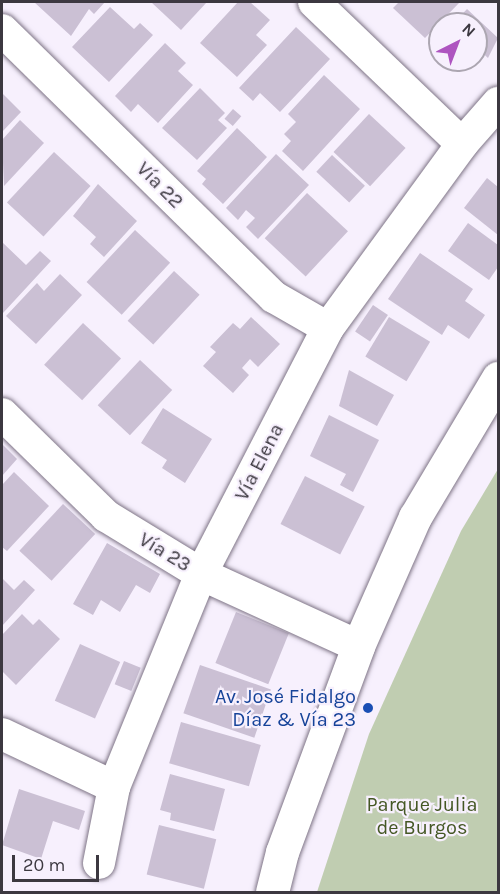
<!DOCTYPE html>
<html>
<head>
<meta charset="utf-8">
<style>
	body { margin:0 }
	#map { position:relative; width:500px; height:894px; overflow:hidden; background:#f7f0fd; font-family:Karla,sans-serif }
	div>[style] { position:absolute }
	.green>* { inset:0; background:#c0cdb1 }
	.building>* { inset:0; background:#cbc0d4; transform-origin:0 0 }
	.roads { filter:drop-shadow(0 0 2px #7e7486) drop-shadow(0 0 2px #7e7486) }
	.street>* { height:32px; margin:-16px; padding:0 16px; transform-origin:16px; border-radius:16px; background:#fff }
	.secondary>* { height:33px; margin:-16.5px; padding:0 16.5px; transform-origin:16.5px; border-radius:16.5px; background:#fff }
	.dots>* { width:16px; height:16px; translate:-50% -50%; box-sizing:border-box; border:3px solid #f7f0fd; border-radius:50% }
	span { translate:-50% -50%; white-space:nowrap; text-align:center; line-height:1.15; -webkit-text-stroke:4.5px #f7f0fd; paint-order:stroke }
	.street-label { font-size:20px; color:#3c3840 }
	.transit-label { font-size:20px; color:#164399 }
	.right { translate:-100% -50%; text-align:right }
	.park-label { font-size:20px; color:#445724 }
	.frame { position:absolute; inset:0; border:3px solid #3c3840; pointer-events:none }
	.north { position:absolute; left:428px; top:12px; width:60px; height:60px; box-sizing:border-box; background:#f7f0fd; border:2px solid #aca6b1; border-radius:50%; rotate:42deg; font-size:16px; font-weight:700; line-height:24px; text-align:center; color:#3c3840 }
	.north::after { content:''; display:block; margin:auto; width:21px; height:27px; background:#ae54c0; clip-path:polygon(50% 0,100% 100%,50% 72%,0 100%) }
	.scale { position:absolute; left:12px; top:855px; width:87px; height:27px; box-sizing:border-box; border:3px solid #3c3840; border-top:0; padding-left:8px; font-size:18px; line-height:21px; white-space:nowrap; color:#3c3840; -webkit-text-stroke:4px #f7f0fd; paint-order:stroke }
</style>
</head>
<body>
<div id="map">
	<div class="green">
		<div style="clip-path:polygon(498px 469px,498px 892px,317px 892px,369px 734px,461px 531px)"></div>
	</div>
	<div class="building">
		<div style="clip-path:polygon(34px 2px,105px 2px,94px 14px,89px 9px,71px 36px)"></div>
		<div style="clip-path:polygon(151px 2px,207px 2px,181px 30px)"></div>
		<div style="clip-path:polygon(238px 2px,250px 2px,270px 20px,256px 35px,267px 45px,237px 77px,200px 43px)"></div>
		<div style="clip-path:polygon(399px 2px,460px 2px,425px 38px,393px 8px)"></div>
		<div style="clip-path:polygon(110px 7px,134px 29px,140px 23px,153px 35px,109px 82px,72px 47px)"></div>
		<div style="clip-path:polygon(467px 9px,498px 38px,488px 58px,476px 47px,476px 24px,453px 24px)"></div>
		<div style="clip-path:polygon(296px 27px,330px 59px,280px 112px,260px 93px,253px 101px,239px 88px)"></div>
		<div style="clip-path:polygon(165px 43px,186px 63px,178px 71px,193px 85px,158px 123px,138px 104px,131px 112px,115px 96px)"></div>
		<div style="clip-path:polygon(324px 75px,360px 109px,303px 171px,282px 151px,291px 141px,284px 134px,296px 122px,288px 114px)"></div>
		<div style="clip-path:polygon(200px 88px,225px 113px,218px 120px,227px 128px,197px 160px,162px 128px)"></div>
		<div style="clip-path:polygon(2px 93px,21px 112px,2px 132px)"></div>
		<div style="left:233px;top:109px;width:11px;height:13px;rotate:41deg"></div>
		<div style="left:369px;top:114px;width:50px;height:52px;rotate:43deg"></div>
		<div style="clip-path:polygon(20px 120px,44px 143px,4px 186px,2px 140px)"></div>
		<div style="clip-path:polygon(237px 128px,267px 157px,223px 204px,202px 184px,206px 179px,197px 171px)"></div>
		<div style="left:54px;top:152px;width:50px;height:69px;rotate:43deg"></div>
		<div style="clip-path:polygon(276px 154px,309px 185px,258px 239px,246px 227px,255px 218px,246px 210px,238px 220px,226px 208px)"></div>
		<div style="left:332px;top:155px;width:45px;height:23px;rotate:43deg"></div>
		<div style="clip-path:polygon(487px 178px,498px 187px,498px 235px,464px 208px)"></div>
		<div style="clip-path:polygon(98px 184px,137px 221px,104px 257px,90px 244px,96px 237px,73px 216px)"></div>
		<div style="left:307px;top:193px;width:56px;height:62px;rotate:43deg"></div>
		<div style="clip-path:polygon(468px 223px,498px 245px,498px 267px,489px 280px,448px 251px)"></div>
		<div style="left:135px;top:230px;width:48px;height:71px;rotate:43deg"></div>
		<div style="clip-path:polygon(2px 242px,26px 265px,40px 251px,51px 261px,3px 313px)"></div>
		<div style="clip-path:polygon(420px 253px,473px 289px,465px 301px,485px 315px,469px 339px,448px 325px,442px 335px,388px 299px)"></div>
		<div style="left:174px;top:271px;width:35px;height:68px;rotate:43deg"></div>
		<div style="clip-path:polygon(60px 274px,82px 295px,36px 344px,6px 316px,37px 283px,44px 291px)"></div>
		<div style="left:373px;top:305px;width:18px;height:32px;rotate:34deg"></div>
		<div style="clip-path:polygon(251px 317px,280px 344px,258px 367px,250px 359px,242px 368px,249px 375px,233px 393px,203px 366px,216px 352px,210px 347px,233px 323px,240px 329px)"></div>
		<div style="left:389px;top:317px;width:48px;height:46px;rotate:31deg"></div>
		<div style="left:83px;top:323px;width:52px;height:57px;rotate:43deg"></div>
		<div style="left:140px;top:360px;width:44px;height:62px;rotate:43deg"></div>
		<div style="clip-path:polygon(349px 370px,394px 395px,377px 426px,339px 406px)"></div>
		<div style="clip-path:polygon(163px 408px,212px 439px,185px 483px,162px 468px,167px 460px,141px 443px)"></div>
		<div style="clip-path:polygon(329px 415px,379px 440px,353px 492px,340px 485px,346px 474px,310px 456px)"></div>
		<div style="clip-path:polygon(2px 444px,17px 459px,2px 476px)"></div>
		<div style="clip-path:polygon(14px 472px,49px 506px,7px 551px,2px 547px,2px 485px)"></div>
		<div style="left:305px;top:476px;width:67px;height:54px;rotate:27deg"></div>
		<div style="left:63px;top:504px;width:44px;height:64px;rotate:43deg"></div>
		<div style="clip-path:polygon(107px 543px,160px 574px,150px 593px,136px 585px,120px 612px,101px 600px,93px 615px,73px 604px)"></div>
		<div style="clip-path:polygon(2px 578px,14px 590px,24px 580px,35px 590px,2px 626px)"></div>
		<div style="left:236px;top:612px;width:57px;height:55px;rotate:22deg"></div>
		<div style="clip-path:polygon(22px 614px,33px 625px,39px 619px,60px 639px,16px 685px,2px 671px,2px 635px)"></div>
		<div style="left:80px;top:644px;width:44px;height:62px;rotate:24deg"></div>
		<div style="left:124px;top:661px;width:18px;height:25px;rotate:22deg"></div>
		<div style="left:200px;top:665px;width:75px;height:51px;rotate:19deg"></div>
		<div style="left:181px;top:722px;width:83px;height:43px;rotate:16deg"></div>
		<div style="clip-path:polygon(170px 774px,225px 789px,214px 831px,170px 820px,171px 813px,160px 810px)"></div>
		<div style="clip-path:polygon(19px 789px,85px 811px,79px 830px,53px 821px,41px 859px,2px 845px)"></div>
		<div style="left:159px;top:825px;width:59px;height:51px;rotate:14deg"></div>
	</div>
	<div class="roads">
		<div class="street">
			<div style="left:314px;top:2px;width:205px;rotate:43.8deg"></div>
			<div style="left:2px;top:30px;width:381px;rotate:44.5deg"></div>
			<div style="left:274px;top:297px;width:62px;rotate:29.9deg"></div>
			<div style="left:2px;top:414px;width:146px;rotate:44.4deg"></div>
			<div style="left:106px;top:516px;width:111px;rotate:31.4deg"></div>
			<div style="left:201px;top:574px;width:173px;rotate:24.6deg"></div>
			<div style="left:2px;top:734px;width:124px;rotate:25.3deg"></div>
			<div style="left:99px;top:863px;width:77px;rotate:-78.8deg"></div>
			<div style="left:114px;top:787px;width:230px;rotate:-67.8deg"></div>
			<div style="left:201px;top:574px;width:277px;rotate:-62.7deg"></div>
			<div style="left:328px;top:328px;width:228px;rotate:-53.9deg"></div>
			<div style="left:462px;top:144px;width:55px;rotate:-48.7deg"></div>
		</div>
		<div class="secondary">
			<div style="left:272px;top:892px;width:41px;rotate:-76deg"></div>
			<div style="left:282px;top:852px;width:220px;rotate:-69.7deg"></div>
			<div style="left:358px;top:646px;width:141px;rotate:-66.2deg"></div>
			<div style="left:415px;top:517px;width:162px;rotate:-59.2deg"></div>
		</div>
	</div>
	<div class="dots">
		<div style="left:368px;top:708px;background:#1a4fb4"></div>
	</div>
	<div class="street-label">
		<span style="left:160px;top:185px;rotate:45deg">Vía 22</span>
		<span style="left:259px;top:462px;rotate:-63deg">Vía Elena</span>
		<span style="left:165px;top:552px;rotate:31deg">Vía 23</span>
	</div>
	<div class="transit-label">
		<span class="right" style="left:356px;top:708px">Av. José Fidalgo<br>Díaz &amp; Vía 23</span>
	</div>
	<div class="park-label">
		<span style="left:422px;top:816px">Parque Julia<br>de Burgos</span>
	</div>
	<div class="frame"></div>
	<div class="north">N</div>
	<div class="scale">20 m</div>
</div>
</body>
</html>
